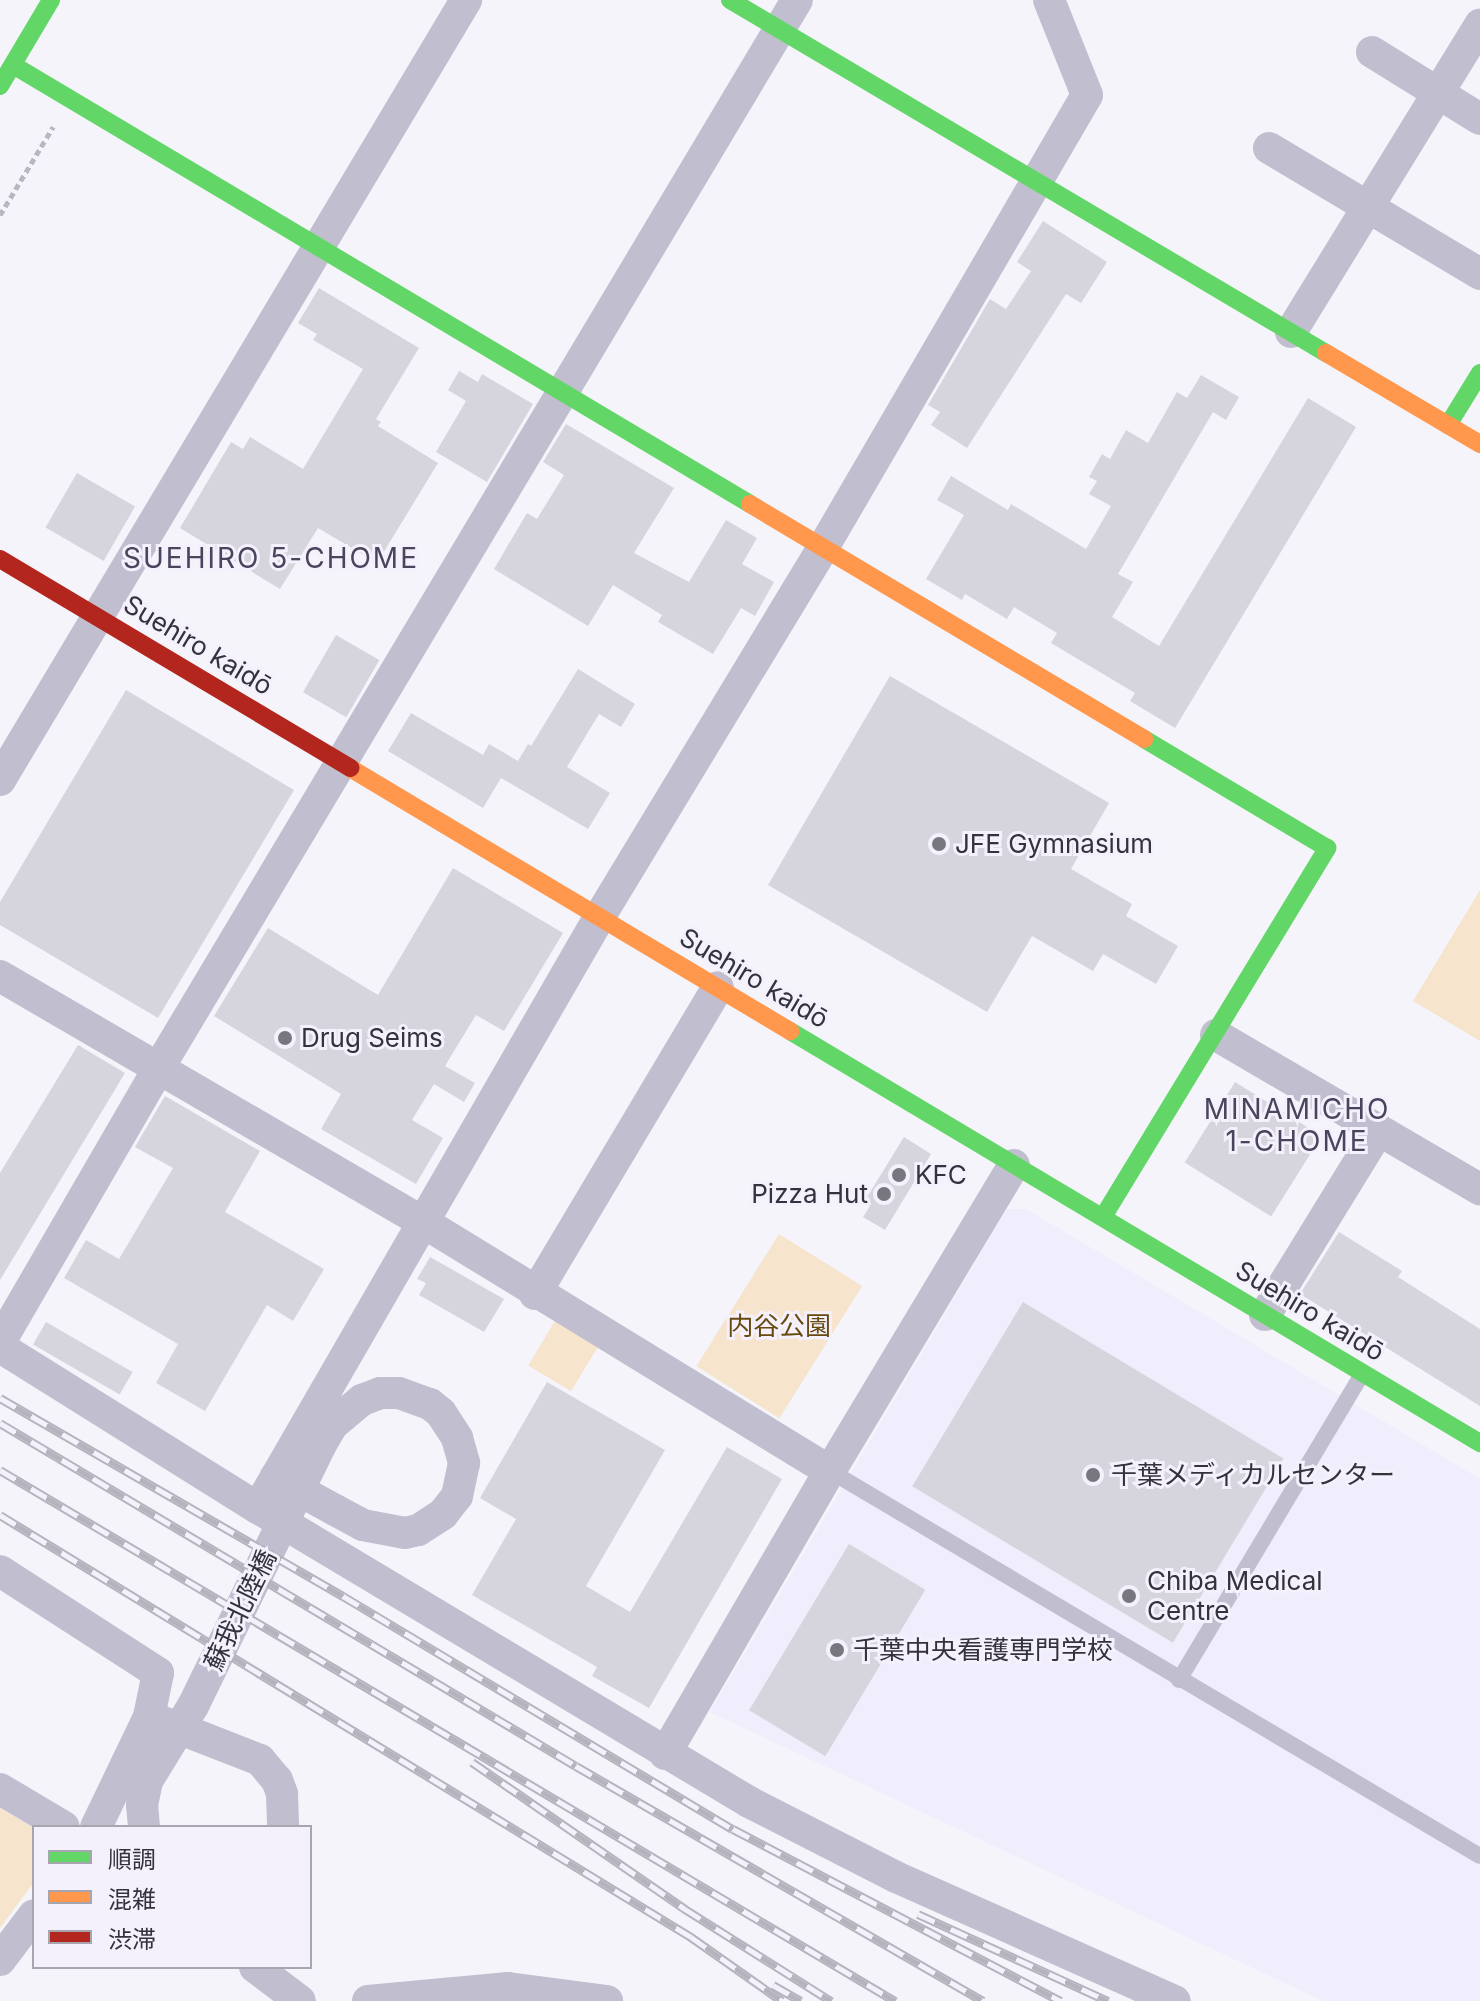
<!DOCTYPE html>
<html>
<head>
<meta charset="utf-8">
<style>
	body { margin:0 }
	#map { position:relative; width:1480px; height:2001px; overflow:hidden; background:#f5f4fa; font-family:Inter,"Noto Sans JP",sans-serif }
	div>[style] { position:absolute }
	.built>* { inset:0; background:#f0edfc }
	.green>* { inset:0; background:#f6e4cd; transform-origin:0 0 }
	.building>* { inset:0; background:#d6d5dd; transform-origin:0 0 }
	.path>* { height:5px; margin-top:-2.5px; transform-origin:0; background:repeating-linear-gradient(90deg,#b9b6c2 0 6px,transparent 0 10px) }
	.lane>* { height:16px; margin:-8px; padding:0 8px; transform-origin:8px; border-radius:8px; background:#c1becf }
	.street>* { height:32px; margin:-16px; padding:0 16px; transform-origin:16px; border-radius:16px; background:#c1becf }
	.fast>* { height:18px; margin:-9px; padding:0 9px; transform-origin:9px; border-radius:9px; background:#63d668 }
	.slow>* { height:18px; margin:-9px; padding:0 9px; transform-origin:9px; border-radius:9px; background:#ff974d }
	.jam>* { height:18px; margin:-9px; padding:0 9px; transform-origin:9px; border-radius:9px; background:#b3261e }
	.rail>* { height:9px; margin-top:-4.5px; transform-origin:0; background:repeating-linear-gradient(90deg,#f4f1fd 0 18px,#b4b3be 0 36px); box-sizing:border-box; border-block:2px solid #b4b3be }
	.dots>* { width:22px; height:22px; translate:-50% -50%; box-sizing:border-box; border:4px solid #f4f1fd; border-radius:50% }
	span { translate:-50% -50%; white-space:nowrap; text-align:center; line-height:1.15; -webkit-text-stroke:6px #f4f1fd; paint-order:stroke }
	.street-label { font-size:26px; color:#34323d }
	.poi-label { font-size:26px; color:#34323d }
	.left { translate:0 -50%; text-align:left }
	.right { translate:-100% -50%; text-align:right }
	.park-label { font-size:26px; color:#694a0e }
	.neighbourhood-label { font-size:28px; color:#4a445c; letter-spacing:2px }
	.legend { position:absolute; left:32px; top:1825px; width:280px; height:144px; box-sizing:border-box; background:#f4f1fd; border:2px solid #a7a5b0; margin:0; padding:10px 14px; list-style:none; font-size:24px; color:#34323d }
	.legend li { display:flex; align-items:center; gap:16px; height:40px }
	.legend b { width:40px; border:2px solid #a7a5b0 }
</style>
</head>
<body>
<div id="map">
	<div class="built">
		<div style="clip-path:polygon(1007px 1209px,1026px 1209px,1480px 1479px,1480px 2001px,1323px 2001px,710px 1712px)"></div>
	</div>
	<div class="green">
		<div style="clip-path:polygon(1480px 890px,1480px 1041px,1413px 1001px)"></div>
		<div style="left:779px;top:1234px;width:98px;height:156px;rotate:32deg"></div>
		<div style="left:555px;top:1321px;width:50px;height:52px;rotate:31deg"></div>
		<div style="clip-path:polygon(0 1808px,34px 1828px,34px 1882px,0 1928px)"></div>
	</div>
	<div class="building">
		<div style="clip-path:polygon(1043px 221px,1107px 262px,1081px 303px,1066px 294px,967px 448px,931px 425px,940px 412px,928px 405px,990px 299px,1006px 309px,1031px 271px,1017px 262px)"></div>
		<div style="clip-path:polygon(319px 288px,419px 348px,376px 419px,381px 422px,378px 426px,438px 463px,377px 563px,318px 528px,280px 589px,180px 528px,231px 442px,243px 449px,250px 437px,303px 469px,363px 369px,313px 340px,317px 334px,298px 323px)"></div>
		<div style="clip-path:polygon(459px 371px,478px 382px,482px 374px,533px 404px,487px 482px,436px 452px,466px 401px,448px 390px)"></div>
		<div style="clip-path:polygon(1201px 375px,1239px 397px,1226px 420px,1213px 412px,1118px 574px,1133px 582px,1112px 617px,1159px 646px,1308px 398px,1356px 427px,1175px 728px,1130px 701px,1135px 693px,1051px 643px,1057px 633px,1014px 607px,1007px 619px,965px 594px,962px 600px,926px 579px,964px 515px,937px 500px,951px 476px,1008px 510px,1011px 504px,1086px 549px,1111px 506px,1089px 494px,1097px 481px,1089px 477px,1102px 454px,1110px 459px,1126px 430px,1148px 443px,1177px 392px,1187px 398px)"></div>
		<div style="clip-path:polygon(566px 424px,674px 488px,634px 553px,689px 582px,726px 520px,757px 538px,742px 564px,774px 582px,755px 616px,741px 608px,713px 654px,658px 622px,662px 615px,613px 585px,588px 626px,494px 569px,527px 513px,537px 519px,564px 475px,543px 462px)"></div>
		<div style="left:77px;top:473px;width:67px;height:63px;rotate:30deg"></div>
		<div style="left:336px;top:635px;width:50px;height:66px;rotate:30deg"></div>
		<div style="clip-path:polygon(578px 669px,635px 704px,621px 727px,599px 714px,567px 767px,610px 793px,588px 829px,501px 778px,483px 808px,388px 751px,411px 713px,483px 755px,489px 744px,518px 761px,528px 744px,531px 746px)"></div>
		<div style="clip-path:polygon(890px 676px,1109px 803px,1071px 869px,1132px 904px,1126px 916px,1178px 946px,1156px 984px,1103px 954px,1093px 971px,1032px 936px,987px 1012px,768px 885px)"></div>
		<div style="clip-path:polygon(126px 690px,294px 790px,158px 1018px,0 925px,0 902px)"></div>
		<div style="clip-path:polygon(453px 868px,563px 933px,504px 1031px,476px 1015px,445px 1066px,475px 1083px,464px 1102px,434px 1084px,412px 1120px,443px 1138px,416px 1184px,321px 1129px,341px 1094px,214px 1016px,268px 928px,378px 995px)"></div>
		<div style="clip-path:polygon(78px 1045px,125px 1073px,0 1280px,0 1173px)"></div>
		<div style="left:1235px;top:1082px;width:102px;height:95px;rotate:32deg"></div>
		<div style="clip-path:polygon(165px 1096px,260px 1151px,225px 1212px,324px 1269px,293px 1321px,267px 1305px,205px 1411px,156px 1383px,178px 1344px,64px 1278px,86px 1240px,119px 1259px,173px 1168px,135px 1147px)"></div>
		<div style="clip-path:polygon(904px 1137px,931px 1154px,885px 1230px,863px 1217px,870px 1206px,864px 1202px)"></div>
		<div style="clip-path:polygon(1339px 1232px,1402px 1271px,1398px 1277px,1480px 1329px,1480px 1406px,1300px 1294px)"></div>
		<div style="clip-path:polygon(430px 1257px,504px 1299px,484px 1332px,419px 1295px,426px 1283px,417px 1279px)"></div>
		<div style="left:1023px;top:1302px;width:304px;height:215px;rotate:31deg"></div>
		<div style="left:46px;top:1322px;width:100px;height:26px;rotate:30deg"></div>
		<div style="clip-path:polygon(547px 1382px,665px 1450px,586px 1586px,630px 1612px,727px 1447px,782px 1479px,649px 1708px,592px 1676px,597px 1667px,472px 1595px,516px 1519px,480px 1498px)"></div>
		<div style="left:849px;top:1544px;width:89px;height:194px;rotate:31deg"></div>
	</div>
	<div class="path">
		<div style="left:0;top:215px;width:103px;rotate:-58.9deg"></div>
	</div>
	<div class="lane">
		<div style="left:830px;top:1471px;width:755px;rotate:30.64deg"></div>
		<div style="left:1179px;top:1680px;width:354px;rotate:-59.1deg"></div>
	</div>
	<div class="street">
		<div style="left:1372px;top:52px;width:127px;rotate:31.8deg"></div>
		<div style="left:1269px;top:148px;width:246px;rotate:30.8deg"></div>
		<div style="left:1291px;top:332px;width:361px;rotate:-58.4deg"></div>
		<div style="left:0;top:780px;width:909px;rotate:-59.14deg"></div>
		<div style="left:0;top:976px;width:489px;rotate:30.2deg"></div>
		<div style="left:423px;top:1222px;width:477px;rotate:31.5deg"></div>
		<div style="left:1216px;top:1035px;width:306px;rotate:30.3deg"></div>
		<div style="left:535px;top:1294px;width:357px;rotate:-59.2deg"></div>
		<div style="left:1265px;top:1315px;width:217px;rotate:-58.4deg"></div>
		<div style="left:0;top:1342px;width:315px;rotate:-59.9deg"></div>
		<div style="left:158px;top:1069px;width:1245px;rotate:-59.13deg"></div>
		<div style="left:0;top:1347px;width:304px;rotate:32deg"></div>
		<div style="left:258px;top:1508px;width:572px;rotate:30.91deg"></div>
		<div style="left:749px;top:1802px;width:165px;rotate:27deg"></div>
		<div style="left:896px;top:1877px;width:305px;rotate:24deg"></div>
		<div style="left:258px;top:1508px;width:684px;rotate:-59.98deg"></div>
		<div style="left:600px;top:916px;width:433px;rotate:-58.8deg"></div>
		<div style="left:824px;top:546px;width:522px;rotate:-59.75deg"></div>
		<div style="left:1087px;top:95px;width:102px;rotate:-111.8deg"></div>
		<div style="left:0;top:1571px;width:188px;rotate:32.8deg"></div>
		<div style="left:158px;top:1673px;width:45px;rotate:101.6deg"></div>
		<div style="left:149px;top:1717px;width:122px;rotate:115.7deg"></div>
		<div style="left:160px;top:1721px;width:107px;rotate:21.3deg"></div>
		<div style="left:260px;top:1760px;width:26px;rotate:50deg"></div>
		<div style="left:277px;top:1780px;width:15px;rotate:70deg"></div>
		<div style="left:282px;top:1794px;width:33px;rotate:88deg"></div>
		<div style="left:665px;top:1754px;width:328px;rotate:-59.8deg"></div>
		<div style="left:830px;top:1471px;width:357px;rotate:-59deg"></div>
		<div style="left:0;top:1789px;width:74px;rotate:30.7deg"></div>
		<div style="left:144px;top:1827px;width:22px;rotate:-95deg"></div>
		<div style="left:142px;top:1805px;width:25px;rotate:-78deg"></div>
		<div style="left:147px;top:1781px;width:88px;rotate:-58.5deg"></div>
		<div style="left:193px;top:1706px;width:253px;rotate:-63.9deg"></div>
		<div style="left:304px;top:1479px;width:37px;rotate:-64deg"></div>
		<div style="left:320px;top:1446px;width:24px;rotate:-60deg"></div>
		<div style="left:332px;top:1425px;width:39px;rotate:-40deg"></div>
		<div style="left:362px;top:1400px;width:19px;rotate:-21deg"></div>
		<div style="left:380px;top:1393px;width:19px"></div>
		<div style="left:399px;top:1393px;width:33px;rotate:20deg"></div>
		<div style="left:430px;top:1404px;width:14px;rotate:39deg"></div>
		<div style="left:441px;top:1413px;width:30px;rotate:57deg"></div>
		<div style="left:457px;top:1438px;width:26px;rotate:74deg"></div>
		<div style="left:464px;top:1463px;width:34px;rotate:102deg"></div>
		<div style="left:457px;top:1496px;width:23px;rotate:128deg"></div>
		<div style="left:443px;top:1514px;width:30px;rotate:147deg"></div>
		<div style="left:418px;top:1530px;width:13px;rotate:167deg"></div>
		<div style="left:405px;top:1533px;width:43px;rotate:-169.2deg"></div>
		<div style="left:363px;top:1525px;width:32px;rotate:-152deg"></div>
		<div style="left:335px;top:1510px;width:68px;rotate:-151.2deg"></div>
		<div style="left:0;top:1960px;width:56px;rotate:-52.9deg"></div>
		<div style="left:255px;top:1967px;width:56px;rotate:37.1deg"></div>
		<div style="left:368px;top:2001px;width:141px;rotate:-5.3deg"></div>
		<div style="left:508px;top:1988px;width:100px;rotate:7.5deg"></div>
	</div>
	<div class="fast">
		<div style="left:730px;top:0;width:693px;rotate:30.64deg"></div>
		<div style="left:13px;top:65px;width:858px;rotate:30.78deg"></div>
		<div style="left:0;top:86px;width:100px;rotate:-59.3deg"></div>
		<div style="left:1448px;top:425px;width:61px;rotate:-58.4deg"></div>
		<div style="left:790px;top:1031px;width:804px;rotate:30.84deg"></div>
		<div style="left:1103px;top:1217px;width:432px;rotate:-58.7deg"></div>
		<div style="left:1327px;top:848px;width:213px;rotate:-149.2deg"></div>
	</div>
	<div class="slow">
		<div style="left:1326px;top:353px;width:179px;rotate:30.6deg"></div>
		<div style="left:750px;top:504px;width:459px;rotate:30.8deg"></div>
		<div style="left:350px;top:768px;width:513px;rotate:30.87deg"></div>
	</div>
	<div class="jam">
		<div style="left:0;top:559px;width:408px;rotate:30.8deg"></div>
	</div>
	<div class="rail">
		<div style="left:0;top:1398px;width:396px;rotate:30deg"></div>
		<div style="left:343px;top:1596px;width:454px;rotate:30.9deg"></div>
		<div style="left:733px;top:1829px;width:370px;rotate:27.7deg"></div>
		<div style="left:0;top:1423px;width:670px;rotate:30.77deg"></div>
		<div style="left:576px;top:1766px;width:470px;rotate:30deg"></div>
		<div style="left:0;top:1470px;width:1041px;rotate:30.68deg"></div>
		<div style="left:0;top:1515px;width:810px;rotate:31.41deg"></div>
		<div style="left:691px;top:1937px;width:111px;rotate:35.1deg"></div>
		<div style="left:472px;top:1762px;width:259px;rotate:34.6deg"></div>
		<div style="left:685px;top:1909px;width:173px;rotate:32.2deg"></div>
		<div style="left:918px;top:1914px;width:209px;rotate:24.6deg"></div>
		<div style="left:773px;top:1985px;width:32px;rotate:30deg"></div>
	</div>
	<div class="dots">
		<div style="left:939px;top:844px;background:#78767f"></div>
		<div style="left:285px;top:1038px;background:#78767f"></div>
		<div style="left:899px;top:1175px;background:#78767f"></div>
		<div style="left:884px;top:1194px;background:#78767f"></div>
		<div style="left:1093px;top:1475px;background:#78767f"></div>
		<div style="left:1129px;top:1596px;background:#78767f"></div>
		<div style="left:837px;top:1650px;background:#78767f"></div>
	</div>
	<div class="street-label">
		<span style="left:198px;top:645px;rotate:31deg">Suehiro kaidō</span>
		<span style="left:754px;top:978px;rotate:31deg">Suehiro kaidō</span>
		<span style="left:1310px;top:1311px;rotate:31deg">Suehiro kaidō</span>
		<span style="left:240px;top:1610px;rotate:-64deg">蘇我北陸橋</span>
	</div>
	<div class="poi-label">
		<span class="left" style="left:955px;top:844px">JFE Gymnasium</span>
		<span class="left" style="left:301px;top:1038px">Drug Seims</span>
		<span class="left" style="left:915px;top:1175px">KFC</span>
		<span class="right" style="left:868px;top:1194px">Pizza Hut</span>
		<span class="left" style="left:1111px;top:1475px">千葉メディカルセンター</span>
		<span class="left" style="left:1147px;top:1596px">Chiba Medical<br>Centre</span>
		<span class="left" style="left:853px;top:1650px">千葉中央看護専門学校</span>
	</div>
	<div class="park-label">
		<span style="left:779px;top:1326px">内谷公園</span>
	</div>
	<div class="neighbourhood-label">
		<span style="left:271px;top:558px">SUEHIRO 5-CHOME</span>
		<span style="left:1297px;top:1125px">MINAMICHO<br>1-CHOME</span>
	</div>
	<ul class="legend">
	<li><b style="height:10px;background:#63d668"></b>順調</li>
	<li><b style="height:10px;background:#ff974d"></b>混雑</li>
	<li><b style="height:10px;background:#b3261e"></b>渋滞</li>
	</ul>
</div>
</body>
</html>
